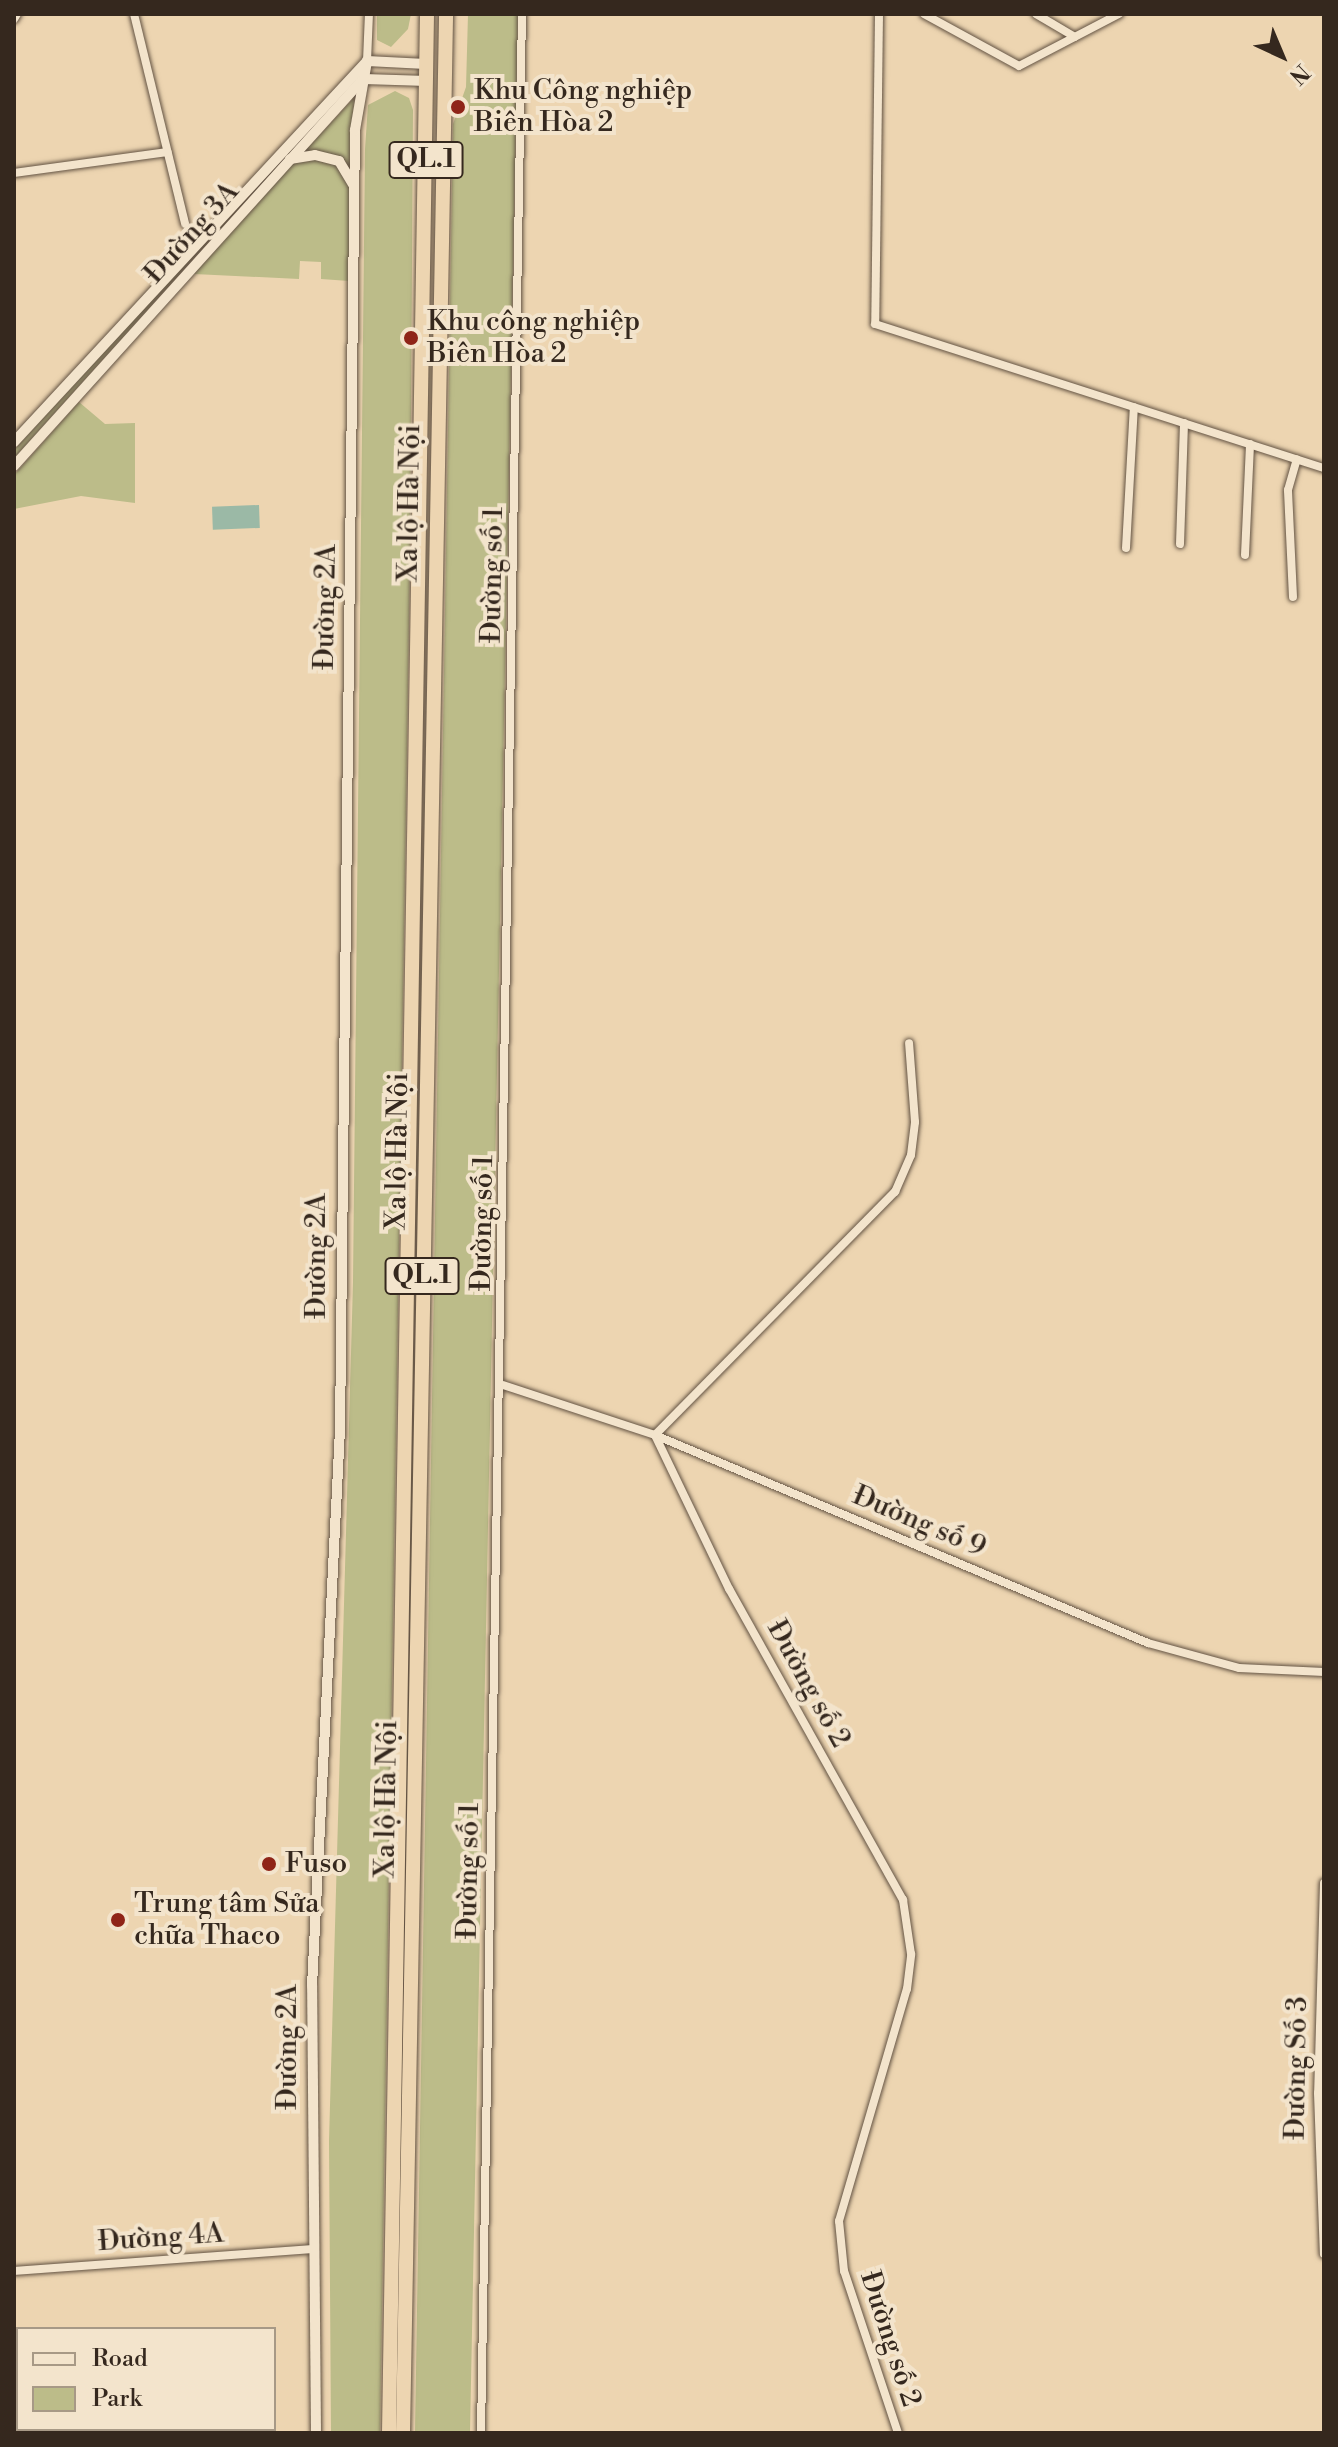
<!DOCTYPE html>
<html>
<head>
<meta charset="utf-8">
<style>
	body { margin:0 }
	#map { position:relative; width:1338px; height:2447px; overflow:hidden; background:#edd5b1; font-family:"Libre Bodoni",serif }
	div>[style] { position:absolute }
	.green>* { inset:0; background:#bcbc89 }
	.water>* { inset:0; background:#9bb9a6; transform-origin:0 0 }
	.roads { filter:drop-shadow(0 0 2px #635343) drop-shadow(0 0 2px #635343) }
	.minor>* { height:8px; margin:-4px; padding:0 4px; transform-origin:4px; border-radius:4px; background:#f3e4cc }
	.tertiary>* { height:10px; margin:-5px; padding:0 5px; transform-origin:5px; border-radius:5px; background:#f3e4cc }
	.trunk>* { height:14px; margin:-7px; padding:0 7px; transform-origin:7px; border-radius:7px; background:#edd5b1 }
	.dots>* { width:22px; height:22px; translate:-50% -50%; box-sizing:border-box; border:4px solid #f3e4cc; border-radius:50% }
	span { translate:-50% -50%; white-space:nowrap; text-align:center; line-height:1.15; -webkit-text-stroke:8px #f3e4cc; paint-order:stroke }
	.shield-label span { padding:2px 6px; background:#f3e4cc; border:2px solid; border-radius:6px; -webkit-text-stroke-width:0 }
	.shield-label { font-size:26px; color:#35281e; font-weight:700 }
	.poi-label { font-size:28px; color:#35281e }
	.left { translate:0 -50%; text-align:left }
	.street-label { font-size:28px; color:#35281e }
	.frame { position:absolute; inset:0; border:16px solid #35281e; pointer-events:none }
	.legend { position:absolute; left:16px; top:2327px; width:260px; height:104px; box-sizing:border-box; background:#f3e4cc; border:2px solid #a79986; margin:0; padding:10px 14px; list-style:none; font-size:24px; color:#35281e }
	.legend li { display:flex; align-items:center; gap:16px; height:40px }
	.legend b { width:40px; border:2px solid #a79986 }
	.north { position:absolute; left:1242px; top:16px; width:80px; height:80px; -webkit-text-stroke:6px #f3e4cc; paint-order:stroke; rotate:136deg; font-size:22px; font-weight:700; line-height:32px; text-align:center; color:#35281e }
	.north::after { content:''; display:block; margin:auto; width:28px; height:36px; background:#35281e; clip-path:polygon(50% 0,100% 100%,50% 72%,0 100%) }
</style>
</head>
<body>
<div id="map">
	<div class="green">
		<div style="clip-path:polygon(377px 14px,411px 14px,408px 29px,391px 47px,377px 40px)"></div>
		<div style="clip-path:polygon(468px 14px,518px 14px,470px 2433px,415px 2433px,453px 124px,466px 87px)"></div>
		<div style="clip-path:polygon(395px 91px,409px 98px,413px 110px,410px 561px,380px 2433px,331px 2433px,329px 2141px,353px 1282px,365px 149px,368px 105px)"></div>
		<div style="clip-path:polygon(354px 98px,350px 168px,301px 155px)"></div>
		<div style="clip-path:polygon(315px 159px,338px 164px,350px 187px,349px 281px,321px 279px,321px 262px,300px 261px,299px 279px,194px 274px,295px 162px)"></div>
		<div style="clip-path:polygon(278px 164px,14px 458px,14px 450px)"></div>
		<div style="clip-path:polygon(79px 402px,105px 424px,135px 423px,135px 503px,81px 496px,14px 509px,14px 475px)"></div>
	</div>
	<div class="water">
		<div style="left:259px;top:505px;width:23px;height:47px;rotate:88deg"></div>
	</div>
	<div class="roads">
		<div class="minor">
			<div style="left:134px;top:14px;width:216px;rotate:76.3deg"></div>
			<div style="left:879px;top:14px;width:310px;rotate:90.7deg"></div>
			<div style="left:875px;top:324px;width:472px;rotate:17.8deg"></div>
			<div style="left:924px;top:14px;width:108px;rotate:28.7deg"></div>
			<div style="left:1019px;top:66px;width:113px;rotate:-27.5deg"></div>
			<div style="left:1036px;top:14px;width:45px;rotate:30.5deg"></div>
			<div style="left:14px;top:19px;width:6px;rotate:-59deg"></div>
			<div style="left:367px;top:61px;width:47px;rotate:-87.6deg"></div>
			<div style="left:14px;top:173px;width:155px;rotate:-7.8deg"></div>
			<div style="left:1180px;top:544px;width:121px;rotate:-88.1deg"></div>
			<div style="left:1126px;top:548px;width:141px;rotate:-86.8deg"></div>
			<div style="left:1245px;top:555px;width:111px;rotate:-87.4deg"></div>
			<div style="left:1293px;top:597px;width:107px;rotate:-92.7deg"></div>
			<div style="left:1288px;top:490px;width:32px;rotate:-74deg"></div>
			<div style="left:503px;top:1385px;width:160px;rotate:18.2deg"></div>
			<div style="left:655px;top:1435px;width:535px;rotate:22.88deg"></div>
			<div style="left:1148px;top:1643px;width:94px;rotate:15.4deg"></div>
			<div style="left:1239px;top:1668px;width:85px;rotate:2.7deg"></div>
			<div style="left:1324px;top:1883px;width:210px;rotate:91.6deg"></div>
			<div style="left:1318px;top:2093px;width:161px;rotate:87.9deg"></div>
			<div style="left:14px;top:2271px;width:299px;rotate:-4.2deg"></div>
			<div style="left:481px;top:2433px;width:2419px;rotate:-89.03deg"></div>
			<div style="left:898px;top:2433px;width:171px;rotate:-108.4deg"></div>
			<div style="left:844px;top:2271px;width:50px;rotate:-95.7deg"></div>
			<div style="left:839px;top:2221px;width:242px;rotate:-73.7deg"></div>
			<div style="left:907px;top:1989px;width:35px;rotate:-83deg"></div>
			<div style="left:911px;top:1954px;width:55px;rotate:-98.4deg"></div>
			<div style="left:903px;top:1900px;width:356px;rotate:-119.2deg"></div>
			<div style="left:729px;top:1589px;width:171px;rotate:-115.7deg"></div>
			<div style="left:655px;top:1435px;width:342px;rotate:-45.4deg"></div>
			<div style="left:895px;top:1192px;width:40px;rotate:-66.6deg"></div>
			<div style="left:911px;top:1155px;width:33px;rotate:-83deg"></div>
			<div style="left:915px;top:1122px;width:79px;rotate:-94.3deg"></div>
		</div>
		<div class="tertiary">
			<div style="left:364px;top:79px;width:63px;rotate:1.8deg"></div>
			<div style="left:290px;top:159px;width:25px;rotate:-9deg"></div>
			<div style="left:315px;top:155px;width:25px;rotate:14deg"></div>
			<div style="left:339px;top:161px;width:27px;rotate:59deg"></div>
			<div style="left:14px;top:442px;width:519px;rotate:-47.18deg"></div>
			<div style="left:367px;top:61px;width:59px;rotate:2.9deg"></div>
			<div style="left:14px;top:466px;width:520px;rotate:-47.96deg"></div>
			<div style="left:316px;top:2433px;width:447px;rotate:-90.5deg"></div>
			<div style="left:312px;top:1986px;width:557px;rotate:-87.12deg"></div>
			<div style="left:340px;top:1430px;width:1300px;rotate:-89.34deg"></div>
			<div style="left:355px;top:130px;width:70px;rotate:-80.1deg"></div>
		</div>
		<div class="trunk">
			<div style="left:389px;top:2433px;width:2419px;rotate:-89.1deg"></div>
			<div style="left:403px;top:2433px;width:2419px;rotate:-88.98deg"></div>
		</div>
	</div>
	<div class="dots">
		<div style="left:458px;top:107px;background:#8f2418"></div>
		<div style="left:411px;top:338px;background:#8f2418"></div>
		<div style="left:269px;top:1864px;background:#8f2418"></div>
		<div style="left:118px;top:1920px;background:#8f2418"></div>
	</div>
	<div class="shield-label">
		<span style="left:426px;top:160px">QL.1</span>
		<span style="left:422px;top:1276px">QL.1</span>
	</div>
	<div class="poi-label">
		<span class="left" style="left:474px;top:107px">Khu Công nghiệp<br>Biên Hòa 2</span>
		<span class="left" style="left:427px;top:338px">Khu công nghiệp<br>Biên Hòa 2</span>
		<span class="left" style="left:285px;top:1864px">Fuso</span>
		<span class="left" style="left:134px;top:1920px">Trung tâm Sửa<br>chữa Thaco</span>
	</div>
	<div class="street-label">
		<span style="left:192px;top:233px;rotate:-48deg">Đường 3A</span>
		<span style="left:410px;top:503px;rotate:-89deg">Xa lộ Hà Nội</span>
		<span style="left:493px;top:575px;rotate:-89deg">Đường số 1</span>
		<span style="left:326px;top:607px;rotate:-89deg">Đường 2A</span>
		<span style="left:398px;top:1151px;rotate:-89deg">Xa lộ Hà Nội</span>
		<span style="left:483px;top:1223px;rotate:-89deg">Đường số 1</span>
		<span style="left:317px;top:1256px;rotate:-90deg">Đường 2A</span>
		<span style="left:919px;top:1522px;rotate:23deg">Đường số 9</span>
		<span style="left:808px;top:1684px;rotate:61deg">Đường số 2</span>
		<span style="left:387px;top:1799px;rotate:-89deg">Xa lộ Hà Nội</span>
		<span style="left:469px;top:1871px;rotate:-89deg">Đường số 1</span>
		<span style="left:288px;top:2047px;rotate:-90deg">Đường 2A</span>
		<span style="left:1297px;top:2068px;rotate:-89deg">Đường Số 3</span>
		<span style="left:161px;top:2238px;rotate:-4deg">Đường 4A</span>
		<span style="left:890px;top:2339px;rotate:72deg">Đường số 2</span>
	</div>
	<div class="frame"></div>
	<ul class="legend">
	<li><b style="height:10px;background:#f3e4cc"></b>Road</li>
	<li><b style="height:22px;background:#bcbc89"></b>Park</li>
	</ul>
	<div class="north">N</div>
</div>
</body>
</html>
